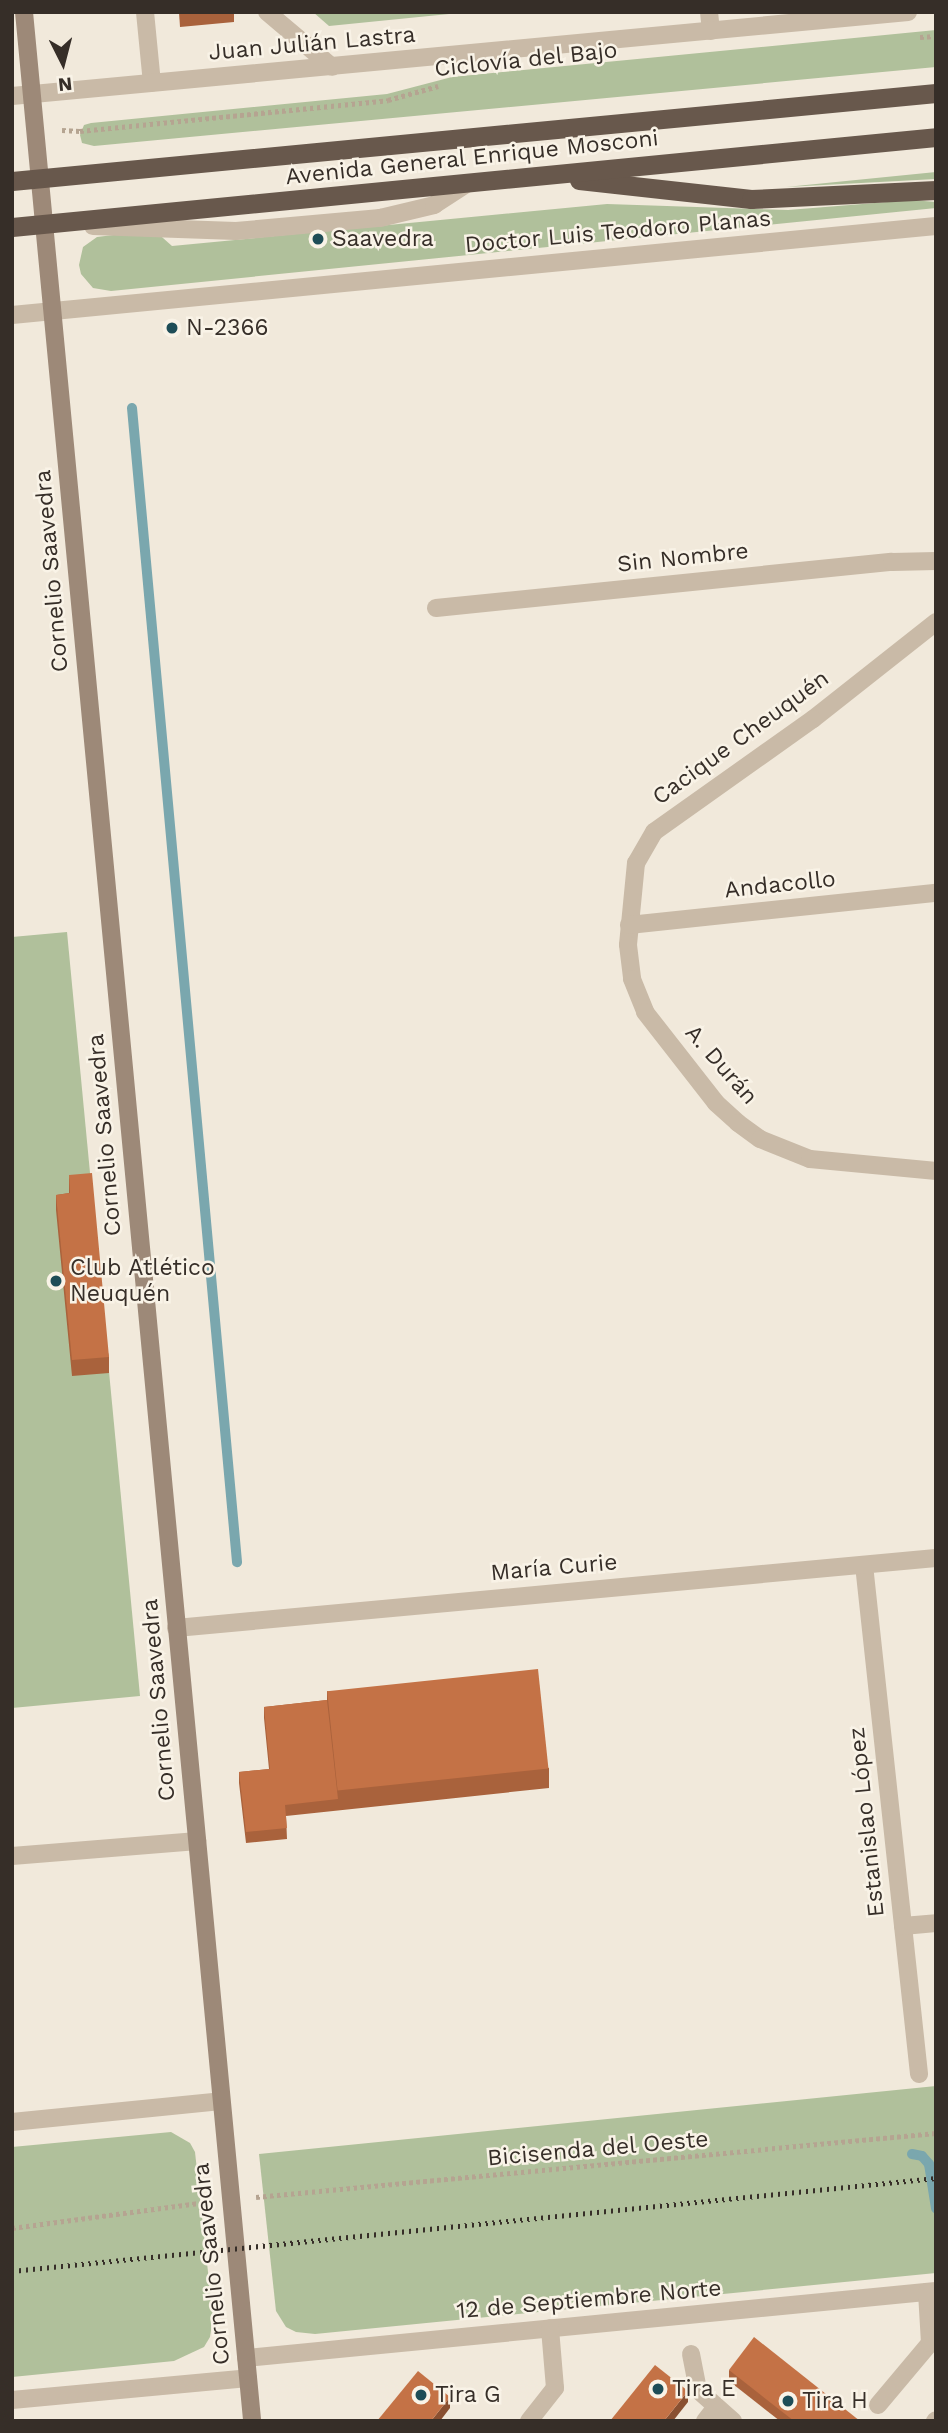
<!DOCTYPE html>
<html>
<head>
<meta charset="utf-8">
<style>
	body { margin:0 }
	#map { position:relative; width:948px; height:2433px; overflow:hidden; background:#f1e9db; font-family:"Work Sans",sans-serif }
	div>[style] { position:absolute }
	.green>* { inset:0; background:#b0c09b }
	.stream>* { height:10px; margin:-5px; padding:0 5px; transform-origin:5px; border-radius:5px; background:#7aa7ae }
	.path>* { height:4.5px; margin-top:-2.25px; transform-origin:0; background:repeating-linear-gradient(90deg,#b5a491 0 3.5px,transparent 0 7px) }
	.service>* { height:18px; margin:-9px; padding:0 9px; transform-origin:9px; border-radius:9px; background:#c9baa7 }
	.pedestrian>* { height:18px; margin:-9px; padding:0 9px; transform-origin:9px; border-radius:9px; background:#c9baa7 }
	.minor>* { height:18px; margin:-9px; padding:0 9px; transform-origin:9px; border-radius:9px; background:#c9baa7 }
	.tertiary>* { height:18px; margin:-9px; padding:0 9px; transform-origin:9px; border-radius:9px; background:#c9baa7 }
	.secondary>* { height:18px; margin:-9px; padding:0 9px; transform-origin:9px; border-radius:9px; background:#9d8978 }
	.trunk>* { height:19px; margin:-9.5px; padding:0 9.5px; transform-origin:9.5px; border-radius:9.5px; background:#68584c }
	.rail>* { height:5px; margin-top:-2.5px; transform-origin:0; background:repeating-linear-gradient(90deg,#362e28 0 2px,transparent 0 7px) }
	.wall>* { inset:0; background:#a9623c }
	.shaded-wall>* { inset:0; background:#895031 }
	.building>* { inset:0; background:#c47246; transform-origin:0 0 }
	.dots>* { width:19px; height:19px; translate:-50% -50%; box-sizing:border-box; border:4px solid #f9f3e7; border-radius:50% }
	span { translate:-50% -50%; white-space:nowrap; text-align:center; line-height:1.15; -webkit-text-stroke:5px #f9f3e7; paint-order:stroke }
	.street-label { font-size:23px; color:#362e28 }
	.poi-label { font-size:23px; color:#362e28 }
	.left { translate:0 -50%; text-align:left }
	.frame { position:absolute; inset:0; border:14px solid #362e28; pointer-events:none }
	.north { position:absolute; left:28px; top:28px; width:70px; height:70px; -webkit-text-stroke:5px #f9f3e7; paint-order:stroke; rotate:174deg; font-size:19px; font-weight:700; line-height:28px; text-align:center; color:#362e28 }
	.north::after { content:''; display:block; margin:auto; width:24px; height:32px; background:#362e28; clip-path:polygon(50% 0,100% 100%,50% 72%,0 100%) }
</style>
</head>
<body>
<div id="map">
	<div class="green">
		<div style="clip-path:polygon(313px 12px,469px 12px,329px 26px)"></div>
		<div style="clip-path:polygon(936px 30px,936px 67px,94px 146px,82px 143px,80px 135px,84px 125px,91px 123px,387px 94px,452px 77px)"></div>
		<div style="clip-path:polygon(936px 172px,936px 179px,786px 187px)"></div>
		<div style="clip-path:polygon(912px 200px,936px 202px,936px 208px,111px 291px,93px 288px,81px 274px,79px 265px,83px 247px,97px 237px,154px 230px,172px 246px,607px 204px,788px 210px)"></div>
		<div style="clip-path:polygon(67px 932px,140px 1696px,12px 1708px,12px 937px)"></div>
		<div style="clip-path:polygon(936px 2086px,936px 2273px,315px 2334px,296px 2332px,286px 2327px,276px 2311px,259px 2154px)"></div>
		<div style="clip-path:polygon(171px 2132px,190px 2143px,195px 2152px,213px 2318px,210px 2337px,204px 2347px,174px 2361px,12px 2377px,12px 2147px)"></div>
	</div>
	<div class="stream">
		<div style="left:132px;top:408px;width:1159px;rotate:84.8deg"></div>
		<div style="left:912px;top:2154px;width:10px;rotate:11deg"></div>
		<div style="left:922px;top:2156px;width:11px;rotate:49deg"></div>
		<div style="left:929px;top:2164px;width:45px;rotate:81deg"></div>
	</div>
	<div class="path">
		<div style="left:920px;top:37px;width:16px;rotate:-4deg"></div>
		<div style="left:62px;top:130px;width:18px;rotate:3deg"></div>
		<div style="left:80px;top:131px;width:310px;rotate:-5.7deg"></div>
		<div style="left:388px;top:100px;width:52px;rotate:-15.6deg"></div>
		<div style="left:256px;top:2197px;width:683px;rotate:-5.38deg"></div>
		<div style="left:12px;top:2228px;width:196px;rotate:-7.6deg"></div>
	</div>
	<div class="service">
		<div style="left:145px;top:12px;width:71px;rotate:84.4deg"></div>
		<div style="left:267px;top:12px;width:85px;rotate:40.2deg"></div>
		<div style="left:709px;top:12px;width:19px;rotate:84deg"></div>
		<div style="left:93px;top:226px;width:143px;rotate:2deg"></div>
		<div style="left:236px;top:231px;width:145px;rotate:-5.2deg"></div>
		<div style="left:380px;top:218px;width:56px;rotate:-13.5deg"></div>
		<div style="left:434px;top:205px;width:40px;rotate:-32.9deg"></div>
	</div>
	<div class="pedestrian">
		<div style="left:691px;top:2354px;width:37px;rotate:79deg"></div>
		<div style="left:698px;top:2390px;width:47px;rotate:41.5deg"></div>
		<div style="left:705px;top:2421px;width:18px;rotate:-52deg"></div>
		<div style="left:935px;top:2421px;width:1px;rotate:-45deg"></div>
	</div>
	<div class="minor">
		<div style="left:436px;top:608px;width:458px;rotate:-5.8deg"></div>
		<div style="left:892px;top:562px;width:44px;rotate:-1.3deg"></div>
		<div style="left:936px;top:622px;width:157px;rotate:141.7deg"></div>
		<div style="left:813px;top:719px;width:195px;rotate:144.6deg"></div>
		<div style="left:654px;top:832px;width:36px;rotate:120deg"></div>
		<div style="left:636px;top:863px;width:82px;rotate:95.6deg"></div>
		<div style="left:628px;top:945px;width:34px;rotate:83deg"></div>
		<div style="left:632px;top:979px;width:35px;rotate:68deg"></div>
		<div style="left:645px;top:1012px;width:115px;rotate:52deg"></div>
		<div style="left:716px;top:1103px;width:30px;rotate:42deg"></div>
		<div style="left:738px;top:1123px;width:27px;rotate:36deg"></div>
		<div style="left:760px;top:1139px;width:54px;rotate:21.8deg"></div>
		<div style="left:810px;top:1159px;width:127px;rotate:5.4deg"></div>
		<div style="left:629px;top:925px;width:309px;rotate:-6deg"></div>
		<div style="left:864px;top:1565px;width:512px;rotate:83.83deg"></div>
		<div style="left:176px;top:1628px;width:763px;rotate:-5.26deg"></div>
		<div style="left:12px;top:1856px;width:186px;rotate:-4.6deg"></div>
		<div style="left:903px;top:1926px;width:33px;rotate:-5deg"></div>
		<div style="left:12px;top:2122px;width:210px;rotate:-5.7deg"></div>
		<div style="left:246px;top:2358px;width:693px;rotate:-5.55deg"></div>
		<div style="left:12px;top:2400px;width:237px;rotate:-5.3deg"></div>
		<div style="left:878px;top:2405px;width:81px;rotate:-50deg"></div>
		<div style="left:930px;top:2343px;width:51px;rotate:-93.4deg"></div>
		<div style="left:529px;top:2421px;width:42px;rotate:-51.8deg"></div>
		<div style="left:555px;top:2388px;width:60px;rotate:-94.8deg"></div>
	</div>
	<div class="tertiary">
		<div style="left:12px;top:96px;width:900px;rotate:-5.36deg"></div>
		<div style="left:12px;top:315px;width:928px;rotate:-5.5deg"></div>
	</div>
	<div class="secondary">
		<div style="left:24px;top:12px;width:2420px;rotate:84.59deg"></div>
	</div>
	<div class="trunk">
		<div style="left:579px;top:180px;width:173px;rotate:6.3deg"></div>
		<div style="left:751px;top:199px;width:185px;rotate:-2.8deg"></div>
		<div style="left:12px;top:181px;width:928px;rotate:-5.44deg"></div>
		<div style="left:12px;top:227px;width:928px;rotate:-5.56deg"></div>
	</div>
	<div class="rail">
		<div style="left:12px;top:2271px;width:929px;rotate:-5.75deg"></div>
	</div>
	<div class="wall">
		<div style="clip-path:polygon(179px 12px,234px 12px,234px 22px,180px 27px)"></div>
		<div style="clip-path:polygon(69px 1175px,109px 1357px,109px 1373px,72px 1376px,56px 1210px,56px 1195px,69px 1193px)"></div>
		<div style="clip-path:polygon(327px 1691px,549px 1768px,549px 1788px,286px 1816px,287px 1839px,246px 1843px,239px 1783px,239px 1772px,269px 1769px,264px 1718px,264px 1707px,327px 1700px)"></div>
		<div style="clip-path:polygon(729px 2370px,860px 2421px,780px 2421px,729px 2381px)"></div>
	</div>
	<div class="shaded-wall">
		<div style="clip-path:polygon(688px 2391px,688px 2402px,673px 2421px,664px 2421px)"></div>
		<div style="clip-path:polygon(450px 2397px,450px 2408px,440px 2421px,431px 2421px)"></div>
	</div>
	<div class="building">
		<div style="clip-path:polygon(92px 1173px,109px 1357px,72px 1360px,56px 1195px,70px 1193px,69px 1175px)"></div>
		<div style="left:538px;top:1669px;width:100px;height:212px;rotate:84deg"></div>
		<div style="clip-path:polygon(327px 1700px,338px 1799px,285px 1805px,287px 1828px,246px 1832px,239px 1772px,270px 1769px,264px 1707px)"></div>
		<div style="clip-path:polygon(754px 2337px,860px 2421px,794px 2421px,729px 2370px)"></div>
		<div style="clip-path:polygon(655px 2365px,688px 2391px,664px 2421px,610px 2421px)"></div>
		<div style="clip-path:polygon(418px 2371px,450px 2397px,431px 2421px,377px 2421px)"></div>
	</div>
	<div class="dots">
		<div style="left:318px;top:239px;background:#1e4d57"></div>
		<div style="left:172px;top:328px;background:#1e4d57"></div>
		<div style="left:56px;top:1281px;background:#1e4d57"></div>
		<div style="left:658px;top:2389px;background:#1e4d57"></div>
		<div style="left:421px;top:2395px;background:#1e4d57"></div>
		<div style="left:788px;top:2401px;background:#1e4d57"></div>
	</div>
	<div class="street-label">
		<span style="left:312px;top:44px;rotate:-5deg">Juan Julián Lastra</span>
		<span style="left:526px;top:60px;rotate:-6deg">Ciclovía del Bajo</span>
		<span style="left:472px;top:158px;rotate:-6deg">Avenida General Enrique Mosconi</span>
		<span style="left:618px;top:232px;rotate:-5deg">Doctor Luis Teodoro Planas</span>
		<span style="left:683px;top:558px;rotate:-6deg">Sin Nombre</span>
		<span style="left:52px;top:571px;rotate:-95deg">Cornelio Saavedra</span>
		<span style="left:741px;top:738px;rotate:-36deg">Cacique Cheuquén</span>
		<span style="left:780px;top:885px;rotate:-6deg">Andacollo</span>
		<span style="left:721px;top:1065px;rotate:49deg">A. Durán</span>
		<span style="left:105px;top:1135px;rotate:-95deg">Cornelio Saavedra</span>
		<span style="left:554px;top:1568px;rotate:-5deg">María Curie</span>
		<span style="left:159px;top:1700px;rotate:-95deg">Cornelio Saavedra</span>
		<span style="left:867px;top:1822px;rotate:-96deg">Estanislao López</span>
		<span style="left:598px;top:2149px;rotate:-5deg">Bicisenda del Oeste</span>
		<span style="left:212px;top:2264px;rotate:-96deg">Cornelio Saavedra</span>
		<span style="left:589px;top:2300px;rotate:-5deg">12 de Septiembre Norte</span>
	</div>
	<div class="poi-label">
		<span class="left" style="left:332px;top:239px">Saavedra</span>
		<span class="left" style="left:186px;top:328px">N-2366</span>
		<span class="left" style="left:70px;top:1281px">Club Atlético<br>Neuquén</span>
		<span class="left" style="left:672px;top:2389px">Tira E</span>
		<span class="left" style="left:435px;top:2395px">Tira G</span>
		<span class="left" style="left:802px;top:2401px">Tira H</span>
	</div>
	<div class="frame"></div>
	<div class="north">N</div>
</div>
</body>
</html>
